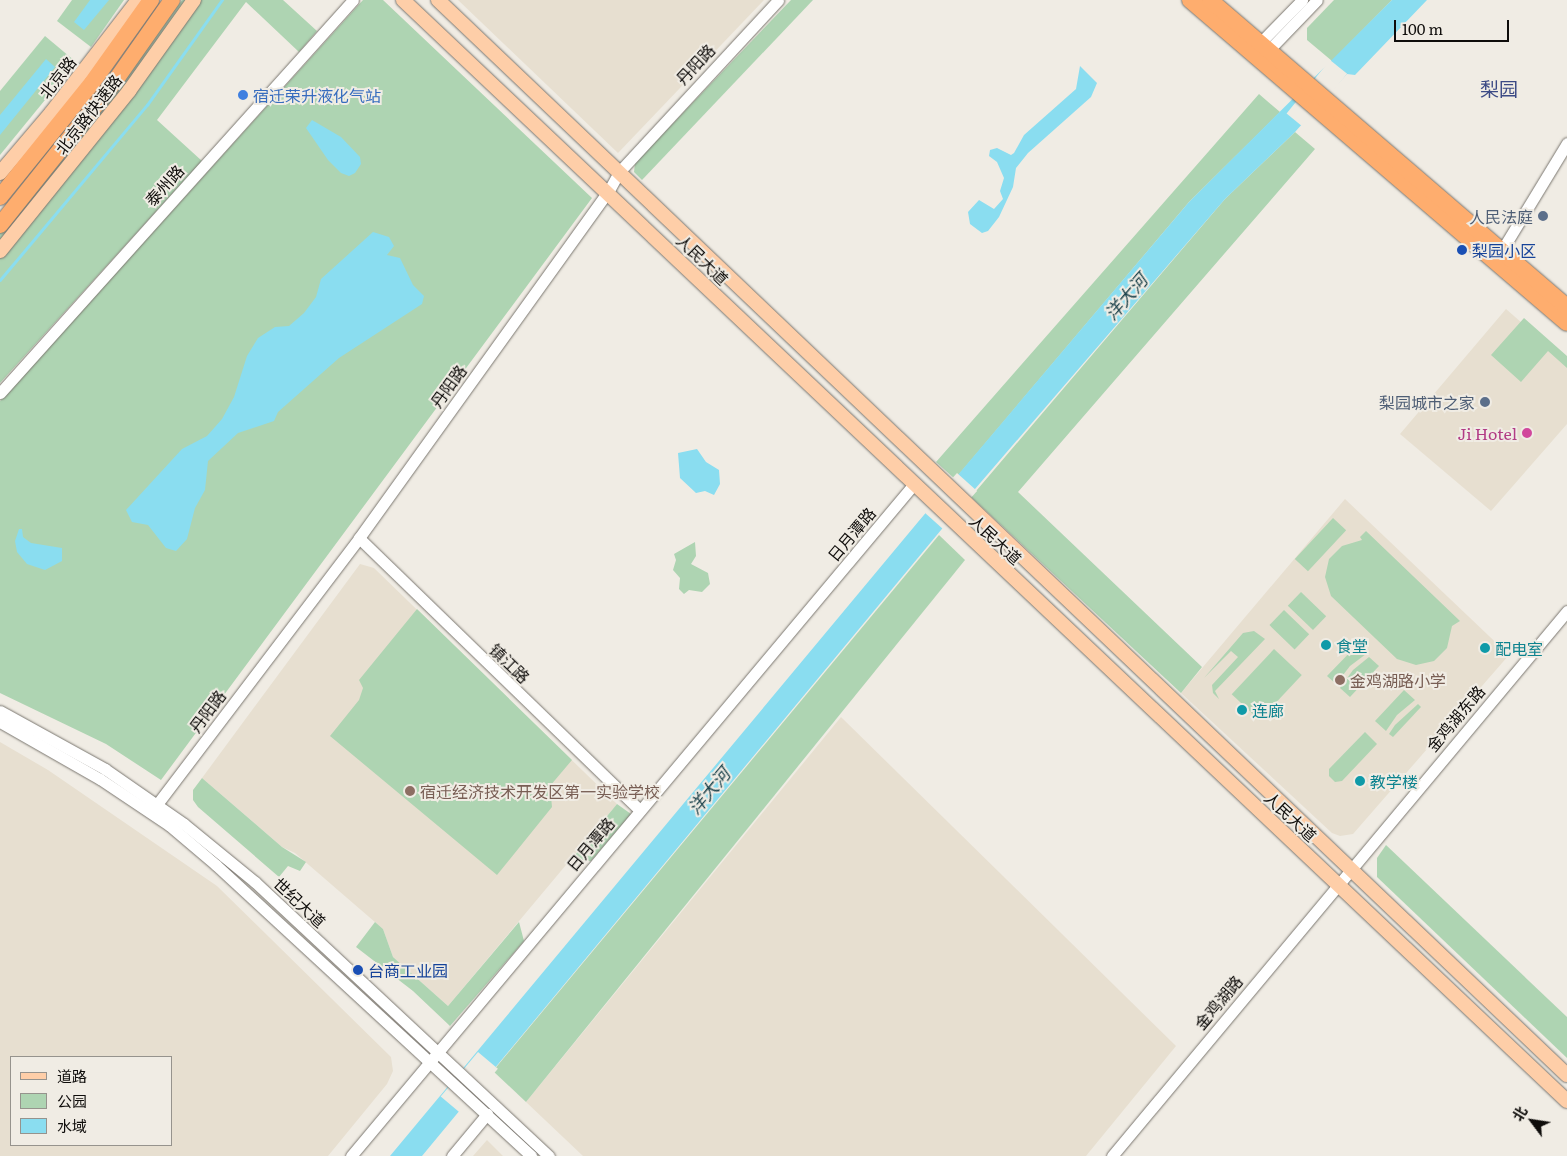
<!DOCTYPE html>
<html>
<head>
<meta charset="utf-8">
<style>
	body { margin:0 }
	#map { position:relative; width:1567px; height:1156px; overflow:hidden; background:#f0ece4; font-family:Literata,"Noto Sans SC",serif }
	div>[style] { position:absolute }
	.built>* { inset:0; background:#e7dfd0 }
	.green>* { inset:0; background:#aed4b2; transform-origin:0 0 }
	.water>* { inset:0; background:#8addf0 }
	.pier>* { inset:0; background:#f0ece4; transform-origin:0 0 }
	.stream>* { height:2.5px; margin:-1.25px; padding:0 1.25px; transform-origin:1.25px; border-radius:1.25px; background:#8addf0 }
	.roads { filter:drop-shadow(0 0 1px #7a766f) drop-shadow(0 0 1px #7a766f) }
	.minor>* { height:11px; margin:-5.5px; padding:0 5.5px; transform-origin:5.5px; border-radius:5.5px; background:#fff }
	.major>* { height:14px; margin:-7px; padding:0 7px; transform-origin:7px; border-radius:7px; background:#fecea8 }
	.highway>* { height:16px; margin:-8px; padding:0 8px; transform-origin:8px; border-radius:8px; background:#fead6e }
	.dots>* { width:14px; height:14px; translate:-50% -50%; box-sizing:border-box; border:2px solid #f0ece4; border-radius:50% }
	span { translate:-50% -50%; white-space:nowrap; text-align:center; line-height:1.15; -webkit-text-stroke:4px #f0ece4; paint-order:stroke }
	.street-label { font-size:16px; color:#0f0d0b }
	.shop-label { font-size:16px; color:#366cbe }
	.left { translate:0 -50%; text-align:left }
	.service-label { font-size:16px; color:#4e5e75 }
	.right { translate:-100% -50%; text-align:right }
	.transit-label { font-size:16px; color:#164399 }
	.hotel-label { font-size:16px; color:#b23c85 }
	.culture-label { font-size:16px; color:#0d838f }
	.education-label { font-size:16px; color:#785e54 }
	.water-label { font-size:18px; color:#1f454e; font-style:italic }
	.quarter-label { font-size:19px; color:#3c4a85 }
	.legend { position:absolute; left:10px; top:1056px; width:162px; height:90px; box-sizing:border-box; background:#f0ece4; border:1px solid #96938d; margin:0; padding:6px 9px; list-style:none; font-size:15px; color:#0f0d0b }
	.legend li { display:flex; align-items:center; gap:10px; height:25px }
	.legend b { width:25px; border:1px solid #96938d }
	.north { position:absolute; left:1507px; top:1096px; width:50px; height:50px; -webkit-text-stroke:4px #f0ece4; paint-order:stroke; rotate:301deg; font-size:14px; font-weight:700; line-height:20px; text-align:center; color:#0f0d0b }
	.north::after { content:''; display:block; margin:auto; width:18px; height:22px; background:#0f0d0b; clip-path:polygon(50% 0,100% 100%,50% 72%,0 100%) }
	.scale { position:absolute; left:1394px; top:20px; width:115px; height:22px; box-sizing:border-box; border:2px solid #0f0d0b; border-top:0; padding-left:6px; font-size:15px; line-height:18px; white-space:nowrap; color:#0f0d0b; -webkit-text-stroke:4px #f0ece4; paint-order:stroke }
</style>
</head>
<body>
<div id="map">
	<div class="built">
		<div style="clip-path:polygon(458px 0,764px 0,618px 153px)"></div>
		<div style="clip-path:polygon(1506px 309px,1567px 362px,1567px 424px,1491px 511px,1400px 434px)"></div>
		<div style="clip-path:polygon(1345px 499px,1509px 655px,1353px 834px,1340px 836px,1332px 833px,1181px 693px)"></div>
		<div style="clip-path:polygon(360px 564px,374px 568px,617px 804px,448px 1006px,393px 957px,383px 929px,295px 853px,282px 847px,202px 778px)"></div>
		<div style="clip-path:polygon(841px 717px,1176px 1046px,1086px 1156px,583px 1156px,526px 1102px)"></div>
		<div style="clip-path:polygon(evenodd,0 742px,48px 770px,217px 886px,391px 1057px,393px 1071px,387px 1084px,328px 1156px,0 1156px,0 742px,11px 1057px,171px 1057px,171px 1145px,11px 1145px,11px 1057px)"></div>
		<div style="clip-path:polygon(487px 1140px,503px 1156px,473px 1156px)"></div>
	</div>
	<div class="green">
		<div style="clip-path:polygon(72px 0,124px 0,91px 47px,57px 21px)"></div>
		<div style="clip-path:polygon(182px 0,283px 0,317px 31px,299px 52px,246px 2px,157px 120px,202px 161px,0 383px,0 233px)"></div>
		<div style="clip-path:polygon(363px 0,383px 0,592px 198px,161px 780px,106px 744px,0 693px,0 401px)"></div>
		<div style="clip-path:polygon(791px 0,813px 0,642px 180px,634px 172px,635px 163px)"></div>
		<div style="clip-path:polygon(1334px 0,1392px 0,1332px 61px,1307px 40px,1307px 28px)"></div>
		<div style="clip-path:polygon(45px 36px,76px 62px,0 155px,0 91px)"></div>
		<div style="clip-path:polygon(1259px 94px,1280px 112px,1189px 202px,955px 479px,936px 462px)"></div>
		<div style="clip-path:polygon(1295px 132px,1315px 149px,1018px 492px,1202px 667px,1181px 693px,971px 497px,1225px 199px)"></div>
		<div style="clip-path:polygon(1524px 318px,1567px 356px,1567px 368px,1548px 351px,1521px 382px,1491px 355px)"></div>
		<div style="left:1333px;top:518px;width:18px;height:56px;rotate:43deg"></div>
		<div style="clip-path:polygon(1366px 531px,1460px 621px,1452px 626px,1447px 648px,1434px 661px,1416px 665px,1397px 659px,1331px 596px,1325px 577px,1329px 559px,1342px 546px,1362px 540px,1360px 537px)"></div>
		<div style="clip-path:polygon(939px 535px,965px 560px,526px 1102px,493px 1071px)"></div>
		<div style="clip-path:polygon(695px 542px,696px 556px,691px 564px,708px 573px,710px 584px,702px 592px,689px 590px,684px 594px,679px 589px,680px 578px,673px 570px,676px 560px,674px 554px)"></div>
		<div style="left:1301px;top:592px;width:35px;height:19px;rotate:44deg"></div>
		<div style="clip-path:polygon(417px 609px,572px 760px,550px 786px,552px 807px,497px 875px,330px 736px,359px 700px,363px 688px,359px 680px)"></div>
		<div style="left:1284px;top:610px;width:35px;height:21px;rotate:44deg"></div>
		<div style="clip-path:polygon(1254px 631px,1265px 639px,1215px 691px,1219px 699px,1213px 693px,1212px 685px,1238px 657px,1231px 651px,1204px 678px,1243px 633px)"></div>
		<div style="clip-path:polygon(1357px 645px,1366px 654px,1350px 666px,1336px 684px,1327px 676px)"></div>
		<div style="left:1274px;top:649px;width:38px;height:62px;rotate:43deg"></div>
		<div style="clip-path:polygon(1369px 657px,1379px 666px,1350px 697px,1340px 688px,1353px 670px)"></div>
		<div style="clip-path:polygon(1404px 690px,1415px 700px,1397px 715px,1386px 731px,1375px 721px)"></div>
		<div style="clip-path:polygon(1418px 704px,1421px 707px,1393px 737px,1389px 734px,1395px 725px)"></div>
		<div style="clip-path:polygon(1365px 732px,1377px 744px,1342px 781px,1335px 782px,1329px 776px,1329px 769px)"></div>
		<div style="clip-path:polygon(202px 778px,282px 847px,306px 862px,300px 871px,288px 866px,279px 877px,198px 807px,193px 800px,193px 790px)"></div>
		<div style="clip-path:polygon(617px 804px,631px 814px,591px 861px,570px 861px)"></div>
		<div style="clip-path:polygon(1386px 845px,1567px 1017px,1567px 1058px,1377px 877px,1377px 858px)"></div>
		<div style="clip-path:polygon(375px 922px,383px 929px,393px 957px,448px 1006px,519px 922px,524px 941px,450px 1026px,413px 991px,356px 947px)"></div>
	</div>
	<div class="water">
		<div style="clip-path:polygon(90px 0,109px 0,84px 30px,74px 22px)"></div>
		<div style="clip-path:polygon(1392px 0,1427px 0,1355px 75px,1347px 74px,1295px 132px,1225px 199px,975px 489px,422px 1156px,390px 1156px,918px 522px,1189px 202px)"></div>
		<div style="clip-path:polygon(46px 59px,55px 67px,0 135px,0 115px)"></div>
		<div style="clip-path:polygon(1080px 66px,1097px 83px,1091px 97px,1028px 153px,1016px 168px,1013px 187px,999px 217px,988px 231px,982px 233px,970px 224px,968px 212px,979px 200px,994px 209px,1003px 199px,1000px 191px,1004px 178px,997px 162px,989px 156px,990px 150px,997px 148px,1011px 155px,1014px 153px,1024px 135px,1076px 89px)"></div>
		<div style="clip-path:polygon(312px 120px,341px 137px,360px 157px,361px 164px,355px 173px,349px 176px,341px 173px,328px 160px,306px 128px)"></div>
		<div style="clip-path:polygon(373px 232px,389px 237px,394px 246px,387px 255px,400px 258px,413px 285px,424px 296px,422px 304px,339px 358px,278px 412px,274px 421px,238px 433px,208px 461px,205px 490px,195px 508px,187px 539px,176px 551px,166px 548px,148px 525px,132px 522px,126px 510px,182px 449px,207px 436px,222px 419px,234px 397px,247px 356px,258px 338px,275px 327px,289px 326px,304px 313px,316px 297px,321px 279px)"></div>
		<div style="clip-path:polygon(697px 449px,706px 462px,719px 470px,720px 484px,714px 495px,705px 491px,696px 493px,680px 478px,678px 453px)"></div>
		<div style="clip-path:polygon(19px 529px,22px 529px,23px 537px,31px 543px,62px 548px,62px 561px,45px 570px,27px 564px,17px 552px,15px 541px)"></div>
	</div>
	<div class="pier">
		<div style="left:1330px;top:60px;width:22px;height:69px;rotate:39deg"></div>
		<div style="left:957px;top:473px;width:27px;height:51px;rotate:42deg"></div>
		<div style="left:478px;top:1052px;width:26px;height:58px;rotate:40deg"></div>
	</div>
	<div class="stream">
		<div style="left:0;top:280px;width:229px;rotate:-50deg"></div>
		<div style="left:147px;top:105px;width:129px;rotate:-54.5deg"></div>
	</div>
	<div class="roads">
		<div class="minor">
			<div style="left:1256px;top:47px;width:66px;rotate:-45.6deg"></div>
			<div style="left:1264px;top:55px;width:76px;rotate:-46.1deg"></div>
			<div style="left:1499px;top:255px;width:131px;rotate:-58.7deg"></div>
			<div style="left:0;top:393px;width:528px;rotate:-48.07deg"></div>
			<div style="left:359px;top:538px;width:391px;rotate:44.1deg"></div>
			<div style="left:0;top:711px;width:120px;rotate:28.9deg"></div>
			<div style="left:105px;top:769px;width:96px;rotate:34.8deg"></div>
			<div style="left:184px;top:824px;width:92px;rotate:39.2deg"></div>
			<div style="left:255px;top:882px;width:402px;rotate:43deg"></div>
			<div style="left:0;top:722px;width:115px;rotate:29.7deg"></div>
			<div style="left:100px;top:779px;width:83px;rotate:33.7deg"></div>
			<div style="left:169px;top:825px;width:62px;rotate:40.4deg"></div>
			<div style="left:216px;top:865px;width:429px;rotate:42.7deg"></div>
			<div style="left:158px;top:803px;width:333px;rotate:-52.8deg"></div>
			<div style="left:359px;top:538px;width:426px;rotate:-54.3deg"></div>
			<div style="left:608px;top:192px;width:23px;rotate:-61deg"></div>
			<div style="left:619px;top:172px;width:234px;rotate:-47.2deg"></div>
			<div style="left:351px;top:1156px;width:875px;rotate:-50.05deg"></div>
			<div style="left:452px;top:1156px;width:55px;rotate:-50.2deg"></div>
			<div style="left:1112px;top:1156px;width:710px;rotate:-50.14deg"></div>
		</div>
		<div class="major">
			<div style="left:403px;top:0;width:1602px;rotate:43.41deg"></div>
			<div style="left:438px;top:0;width:1559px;rotate:43.6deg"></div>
			<div style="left:0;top:173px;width:79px;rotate:-49.6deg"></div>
			<div style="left:51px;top:113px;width:143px;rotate:-52.4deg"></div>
			<div style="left:0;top:251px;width:206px;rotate:-51.1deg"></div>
			<div style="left:129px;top:91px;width:112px;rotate:-54.5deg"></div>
		</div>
		<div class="highway">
			<div style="left:1190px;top:0;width:496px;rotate:40.6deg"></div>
			<div style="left:1210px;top:0;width:471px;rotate:40.7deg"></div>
			<div style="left:0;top:197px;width:146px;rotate:-51.1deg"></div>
			<div style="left:92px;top:83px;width:102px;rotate:-54.6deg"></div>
			<div style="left:0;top:225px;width:184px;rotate:-51.4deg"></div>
			<div style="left:115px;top:81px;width:99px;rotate:-54.9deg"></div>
		</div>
	</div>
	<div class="dots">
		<div style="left:243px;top:95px;background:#3f7fe0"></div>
		<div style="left:1543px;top:216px;background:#5c6f8a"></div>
		<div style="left:1462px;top:250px;background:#1a4fb4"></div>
		<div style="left:1485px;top:402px;background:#5c6f8a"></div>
		<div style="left:1527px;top:433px;background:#d1479c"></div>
		<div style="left:1326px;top:645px;background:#0f9aa8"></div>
		<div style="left:1485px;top:648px;background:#0f9aa8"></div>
		<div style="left:1340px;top:680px;background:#8d6e63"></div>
		<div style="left:1242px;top:710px;background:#0f9aa8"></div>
		<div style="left:1360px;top:781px;background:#0f9aa8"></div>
		<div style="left:410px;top:791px;background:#8d6e63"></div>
		<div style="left:358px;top:970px;background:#1a4fb4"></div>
	</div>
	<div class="street-label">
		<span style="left:695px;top:64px;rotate:-47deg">丹阳路</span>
		<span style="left:57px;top:77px;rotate:-52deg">北京路</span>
		<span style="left:88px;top:114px;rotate:-52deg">北京路快速路</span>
		<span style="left:164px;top:185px;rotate:-48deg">泰州路</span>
		<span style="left:703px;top:259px;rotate:44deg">人民大道</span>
		<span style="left:448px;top:386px;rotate:-54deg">丹阳路</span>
		<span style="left:851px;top:534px;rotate:-50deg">日月潭路</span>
		<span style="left:996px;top:539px;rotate:43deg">人民大道</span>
		<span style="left:510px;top:663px;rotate:44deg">镇江路</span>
		<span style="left:207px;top:711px;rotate:-53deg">丹阳路</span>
		<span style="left:1455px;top:718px;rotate:-50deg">金鸡湖东路</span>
		<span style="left:1291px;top:816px;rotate:43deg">人民大道</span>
		<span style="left:590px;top:844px;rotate:-50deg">日月潭路</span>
		<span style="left:300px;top:902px;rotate:43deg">世纪大道</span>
		<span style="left:1218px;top:1002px;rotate:-50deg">金鸡湖路</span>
	</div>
	<div class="shop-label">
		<span class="left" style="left:253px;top:95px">宿迁荣升液化气站</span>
	</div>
	<div class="service-label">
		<span class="right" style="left:1533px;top:216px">人民法庭</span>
		<span class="right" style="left:1475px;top:402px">梨园城市之家</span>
	</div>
	<div class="transit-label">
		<span class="left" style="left:1472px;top:250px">梨园小区</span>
		<span class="left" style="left:368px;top:970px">台商工业园</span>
	</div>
	<div class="hotel-label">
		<span class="right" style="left:1517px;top:433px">Ji Hotel</span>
	</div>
	<div class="culture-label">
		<span class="left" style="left:1336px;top:645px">食堂</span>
		<span class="left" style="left:1495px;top:648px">配电室</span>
		<span class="left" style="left:1252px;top:710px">连廊</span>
		<span class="left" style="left:1370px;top:781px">教学楼</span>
	</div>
	<div class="education-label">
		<span class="left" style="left:1350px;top:680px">金鸡湖路小学</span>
		<span class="left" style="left:420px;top:791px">宿迁经济技术开发区第一实验学校</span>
	</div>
	<div class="water-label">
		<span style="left:1126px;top:297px;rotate:-49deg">洋大河</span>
		<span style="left:709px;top:791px;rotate:-50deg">洋大河</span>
	</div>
	<div class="quarter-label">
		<span style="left:1499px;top:89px">梨园</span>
	</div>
	<ul class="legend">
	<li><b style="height:6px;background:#fecea8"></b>道路</li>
	<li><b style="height:14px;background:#aed4b2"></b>公园</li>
	<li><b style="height:14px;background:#8addf0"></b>水域</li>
	</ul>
	<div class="north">北</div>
	<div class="scale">100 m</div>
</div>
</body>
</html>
